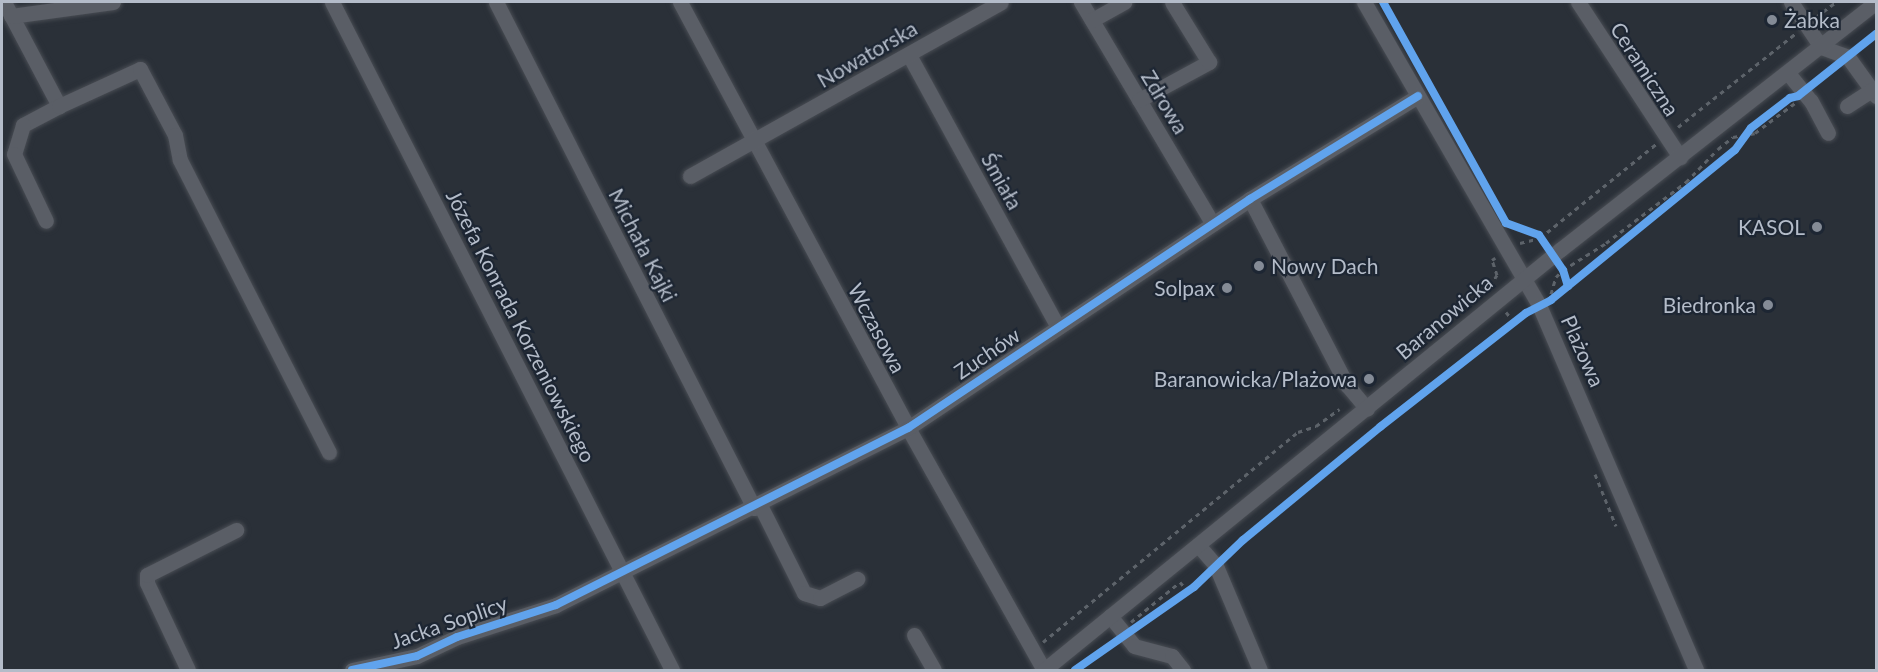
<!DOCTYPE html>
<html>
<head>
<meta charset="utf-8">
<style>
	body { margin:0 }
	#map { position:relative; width:1878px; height:672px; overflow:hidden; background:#2a3038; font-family:Lato,sans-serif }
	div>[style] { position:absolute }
	.path>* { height:3px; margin-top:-1.5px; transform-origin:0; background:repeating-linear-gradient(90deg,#5d636a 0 4.5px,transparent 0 9px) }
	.roads { filter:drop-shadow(0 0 2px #484c53) drop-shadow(0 0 2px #484c53) }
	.minor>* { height:15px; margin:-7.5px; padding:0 7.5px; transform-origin:7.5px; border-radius:7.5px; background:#5a5e66 }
	.cycleway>* { height:8px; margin:-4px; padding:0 4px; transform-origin:4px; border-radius:4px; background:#60a3ed }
	.dots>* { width:16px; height:16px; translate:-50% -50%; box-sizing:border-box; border:3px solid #1d2633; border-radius:50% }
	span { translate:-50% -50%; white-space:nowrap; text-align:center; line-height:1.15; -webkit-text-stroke:4.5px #1d2633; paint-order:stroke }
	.poi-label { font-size:21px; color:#b4bcc9 }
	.left { translate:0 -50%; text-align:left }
	.right { translate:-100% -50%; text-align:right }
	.street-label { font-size:21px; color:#b4bcc9 }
	.frame { position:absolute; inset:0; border:3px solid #b4bcc9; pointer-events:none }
</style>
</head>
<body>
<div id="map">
	<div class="path">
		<div style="left:1816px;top:17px;width:25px;rotate:-37deg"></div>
		<div style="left:1678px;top:127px;width:149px;rotate:-38.5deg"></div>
		<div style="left:1520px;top:243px;width:21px;rotate:-14deg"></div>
		<div style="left:1540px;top:238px;width:149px;rotate:-39deg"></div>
		<div style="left:1490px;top:286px;width:13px;rotate:-58deg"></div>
		<div style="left:1497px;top:275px;width:16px;rotate:-108deg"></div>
		<div style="left:1492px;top:260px;width:4px;rotate:-34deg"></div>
		<div style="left:1551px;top:294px;width:18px;rotate:-74deg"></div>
		<div style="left:1556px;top:277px;width:10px;rotate:-45deg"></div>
		<div style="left:1563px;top:270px;width:51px;rotate:-32.1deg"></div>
		<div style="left:1606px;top:243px;width:101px;rotate:-37.3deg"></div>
		<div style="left:1686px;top:182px;width:46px;rotate:-45.9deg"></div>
		<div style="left:1718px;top:149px;width:19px;rotate:-39deg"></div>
		<div style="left:1733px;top:137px;width:22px;rotate:-10deg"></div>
		<div style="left:1755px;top:133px;width:50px;rotate:-36.9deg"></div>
		<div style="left:1506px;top:312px;width:13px;rotate:51deg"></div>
		<div style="left:1595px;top:474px;width:56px;rotate:68deg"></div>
		<div style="left:1131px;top:622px;width:63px;rotate:-39.2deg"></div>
		<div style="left:1180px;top:582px;width:12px;rotate:48deg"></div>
		<div style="left:1043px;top:642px;width:330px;rotate:-39.5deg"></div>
		<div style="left:1298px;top:432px;width:19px;rotate:-18deg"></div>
		<div style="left:1316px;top:426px;width:29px;rotate:-36deg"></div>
	</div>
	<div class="roads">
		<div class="minor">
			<div style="left:4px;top:2px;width:118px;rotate:62.1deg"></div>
			<div style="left:59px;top:106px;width:41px;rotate:152.2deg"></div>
			<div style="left:23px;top:125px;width:30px;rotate:107deg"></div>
			<div style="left:14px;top:154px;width:74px;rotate:64.5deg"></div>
			<div style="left:332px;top:2px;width:750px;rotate:63.02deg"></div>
			<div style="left:496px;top:2px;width:568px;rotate:62.98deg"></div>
			<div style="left:680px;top:2px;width:483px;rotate:61.8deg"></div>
			<div style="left:908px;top:428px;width:278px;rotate:60.7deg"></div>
			<div style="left:1081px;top:2px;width:258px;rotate:59.3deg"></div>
			<div style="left:1364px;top:2px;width:350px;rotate:60deg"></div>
			<div style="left:1539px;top:305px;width:397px;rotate:66.7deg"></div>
			<div style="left:1578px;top:2px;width:186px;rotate:56.7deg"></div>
			<div style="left:1791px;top:2px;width:54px;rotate:56.3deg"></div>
			<div style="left:1821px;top:47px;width:29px;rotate:20deg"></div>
			<div style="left:1848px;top:57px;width:48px;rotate:54.3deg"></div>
			<div style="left:11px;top:16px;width:103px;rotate:-7.8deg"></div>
			<div style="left:1092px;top:20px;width:37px;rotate:-29deg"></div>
			<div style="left:909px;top:55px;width:310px;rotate:61.3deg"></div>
			<div style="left:1788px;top:73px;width:36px;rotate:51deg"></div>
			<div style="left:1811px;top:101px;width:36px;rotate:62deg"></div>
			<div style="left:1139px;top:100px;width:80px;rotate:-28.5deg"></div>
			<div style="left:1209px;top:62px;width:70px;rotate:-121.7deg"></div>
			<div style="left:59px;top:106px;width:89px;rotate:-24.6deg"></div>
			<div style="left:140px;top:69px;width:75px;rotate:62.1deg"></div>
			<div style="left:175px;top:135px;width:25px;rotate:79deg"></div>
			<div style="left:180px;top:160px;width:328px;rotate:63deg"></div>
			<div style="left:1847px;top:106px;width:30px;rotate:-33deg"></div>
			<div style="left:690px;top:176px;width:356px;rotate:-29.2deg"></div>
			<div style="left:1250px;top:199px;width:210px;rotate:62.5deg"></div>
			<div style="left:1347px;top:385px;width:31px;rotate:50deg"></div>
			<div style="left:760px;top:505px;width:98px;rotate:63.4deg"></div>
			<div style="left:804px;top:593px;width:17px;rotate:17deg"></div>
			<div style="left:820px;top:598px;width:42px;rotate:-27.2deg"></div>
			<div style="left:1198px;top:545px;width:28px;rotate:49deg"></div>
			<div style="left:1216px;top:566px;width:113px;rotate:67.1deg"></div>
			<div style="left:1110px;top:616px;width:38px;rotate:51deg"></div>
			<div style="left:1134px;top:646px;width:39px;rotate:15deg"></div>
			<div style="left:1172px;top:656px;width:18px;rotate:52deg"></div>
			<div style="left:914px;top:635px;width:40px;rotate:60.3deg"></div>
			<div style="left:188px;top:670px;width:96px;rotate:-115.2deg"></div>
			<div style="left:147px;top:583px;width:8px;rotate:-90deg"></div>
			<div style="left:147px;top:575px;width:100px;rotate:-26.8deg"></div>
			<div style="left:352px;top:670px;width:66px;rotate:-12.2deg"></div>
			<div style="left:417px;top:656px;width:44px;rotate:-25.4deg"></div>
			<div style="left:457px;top:637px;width:104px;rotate:-17.9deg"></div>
			<div style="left:556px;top:605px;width:394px;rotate:-26.7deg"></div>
			<div style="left:908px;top:428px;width:412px;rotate:-33.8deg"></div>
			<div style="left:1250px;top:199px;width:197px;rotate:-31.5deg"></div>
			<div style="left:1044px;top:670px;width:667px;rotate:-39.16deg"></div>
			<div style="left:1561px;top:249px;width:400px;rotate:-38.1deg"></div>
		</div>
	</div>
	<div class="cycleway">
		<div style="left:1383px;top:2px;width:253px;rotate:60.9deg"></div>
		<div style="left:1506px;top:223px;width:35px;rotate:20deg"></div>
		<div style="left:1539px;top:235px;width:42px;rotate:55.6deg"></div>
		<div style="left:1563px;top:270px;width:17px;rotate:73deg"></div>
		<div style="left:352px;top:670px;width:66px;rotate:-12.2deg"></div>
		<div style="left:417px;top:656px;width:44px;rotate:-25.4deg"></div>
		<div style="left:457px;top:637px;width:104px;rotate:-17.9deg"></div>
		<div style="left:556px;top:605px;width:394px;rotate:-26.7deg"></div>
		<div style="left:908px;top:428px;width:412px;rotate:-33.8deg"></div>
		<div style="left:1250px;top:199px;width:197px;rotate:-31.5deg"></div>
		<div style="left:1075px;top:670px;width:145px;rotate:-34.9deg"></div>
		<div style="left:1194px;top:587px;width:68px;rotate:-43.8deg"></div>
		<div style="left:1243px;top:540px;width:178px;rotate:-39.5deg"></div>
		<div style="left:1380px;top:427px;width:185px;rotate:-38deg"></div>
		<div style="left:1526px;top:313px;width:28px;rotate:-27deg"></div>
		<div style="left:1551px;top:300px;width:237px;rotate:-39.2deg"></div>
		<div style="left:1735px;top:150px;width:27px;rotate:-54deg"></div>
		<div style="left:1751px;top:128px;width:49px;rotate:-37.6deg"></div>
		<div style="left:1790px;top:98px;width:8px;rotate:-14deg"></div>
		<div style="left:1798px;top:96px;width:100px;rotate:-38.5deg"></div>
	</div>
	<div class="dots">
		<div style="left:1772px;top:20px;background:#848b96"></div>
		<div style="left:1817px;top:227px;background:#848b96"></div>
		<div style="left:1259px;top:266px;background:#848b96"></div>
		<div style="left:1227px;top:288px;background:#848b96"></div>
		<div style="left:1768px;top:305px;background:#848b96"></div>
		<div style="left:1369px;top:379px;background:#848b96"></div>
	</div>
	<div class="poi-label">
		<span class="left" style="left:1784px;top:20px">Żabka</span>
		<span class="right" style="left:1805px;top:227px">KASOL</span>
		<span class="left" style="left:1271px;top:266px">Nowy Dach</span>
		<span class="right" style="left:1215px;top:288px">Solpax</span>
		<span class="right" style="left:1756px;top:305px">Biedronka</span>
		<span class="right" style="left:1357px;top:379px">Baranowicka/Plażowa</span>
	</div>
	<div class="street-label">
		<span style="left:867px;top:54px;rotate:-30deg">Nowatorska</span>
		<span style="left:1645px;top:69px;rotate:57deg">Ceramiczna</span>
		<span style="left:1165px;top:102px;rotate:59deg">Zdrowa</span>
		<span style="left:1002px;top:181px;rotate:61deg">Śmiała</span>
		<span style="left:643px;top:245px;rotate:63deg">Michała Kajki</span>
		<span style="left:1444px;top:317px;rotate:-40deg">Baranowicka</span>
		<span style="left:521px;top:326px;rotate:63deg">Józefa Konrada Korzeniowskiego</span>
		<span style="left:877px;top:328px;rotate:62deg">Wczasowa</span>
		<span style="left:1583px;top:351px;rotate:66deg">Plażowa</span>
		<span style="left:987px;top:353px;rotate:-34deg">Zuchów</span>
		<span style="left:449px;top:622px;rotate:-19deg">Jacka Soplicy</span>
	</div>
	<div class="frame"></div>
</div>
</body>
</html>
